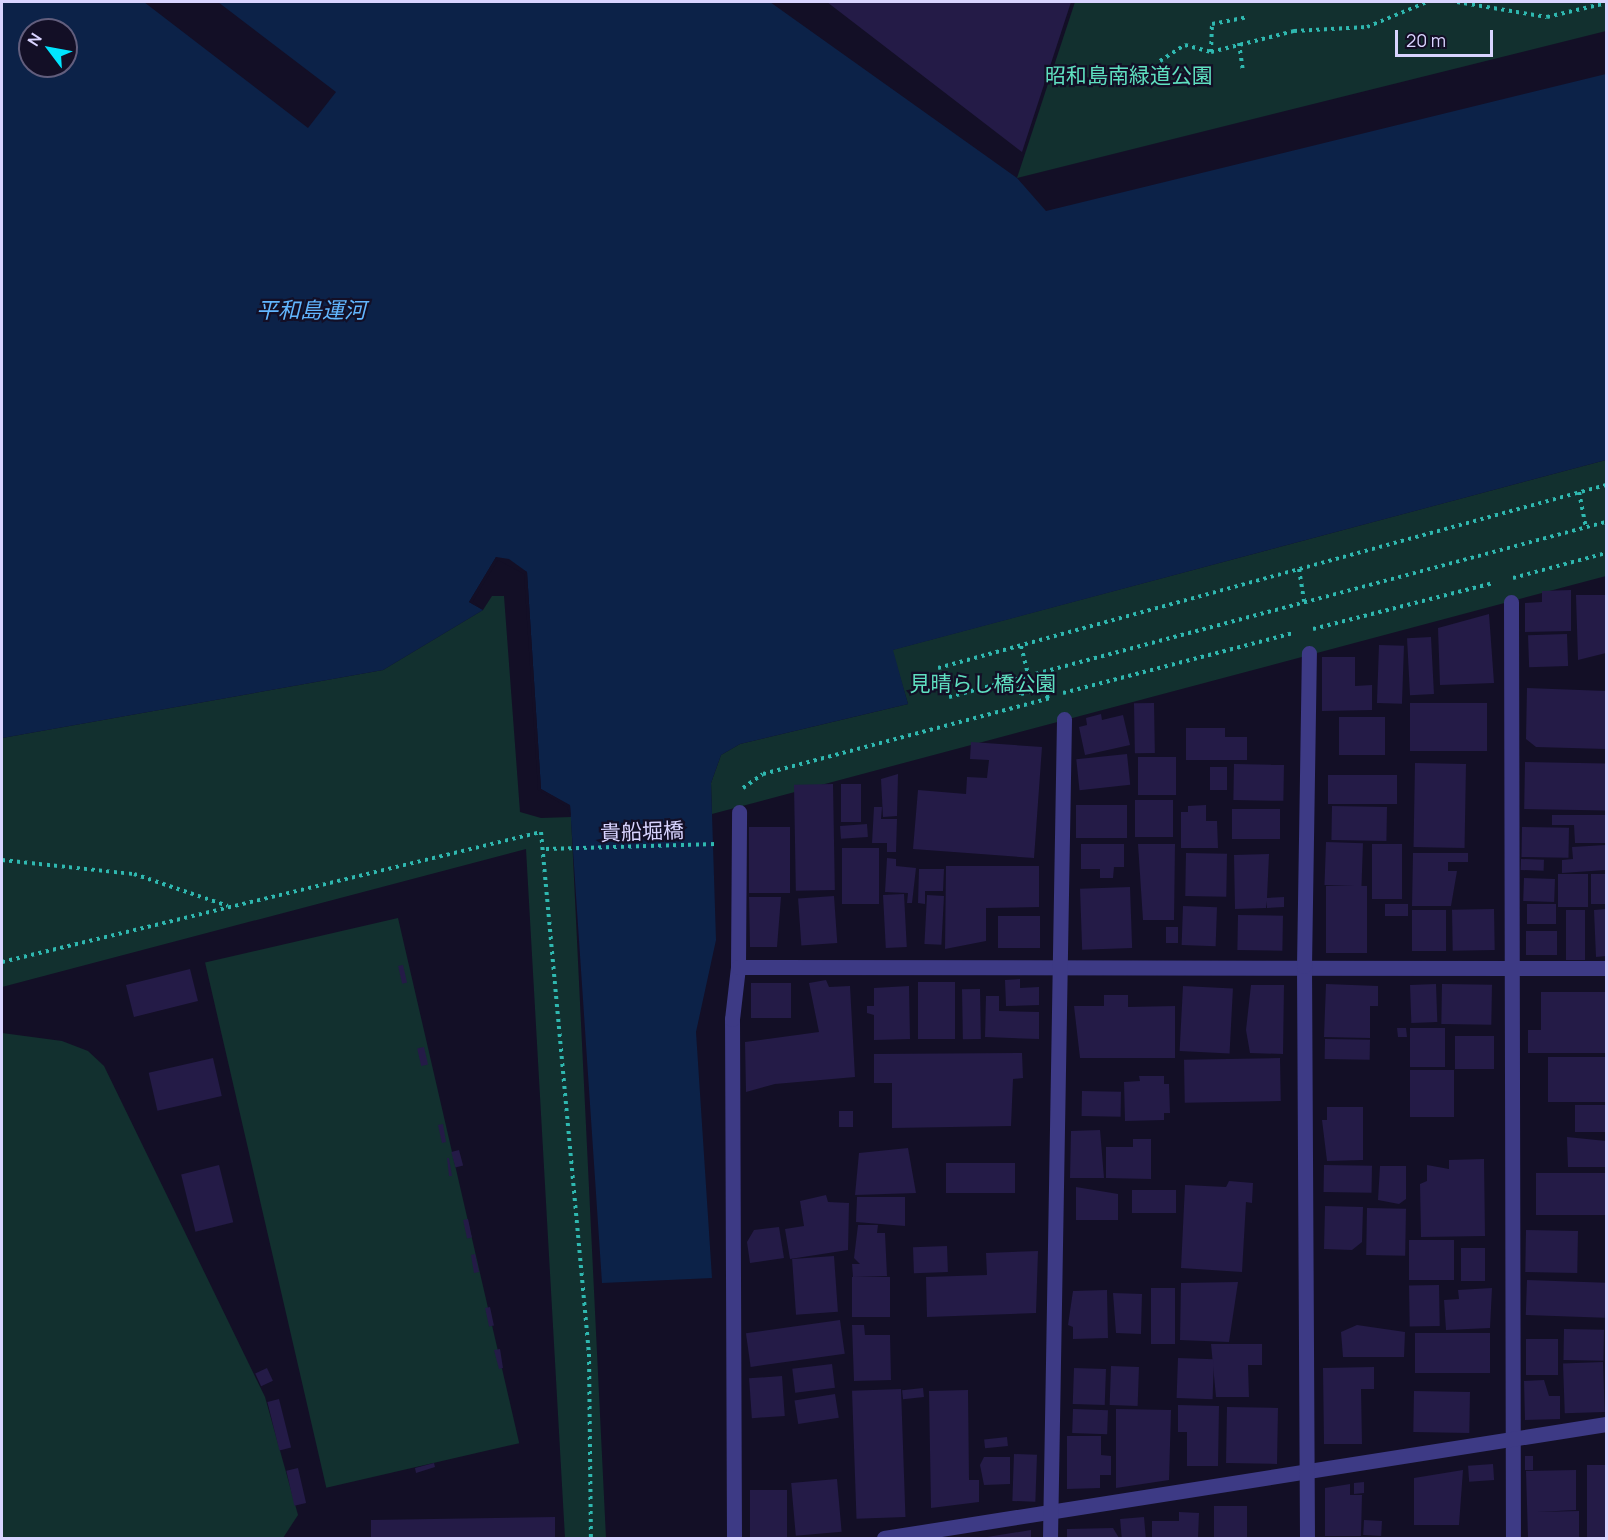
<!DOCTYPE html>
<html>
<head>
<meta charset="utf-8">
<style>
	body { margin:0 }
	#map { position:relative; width:1608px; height:1540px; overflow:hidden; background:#130f26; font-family:Manrope,"Noto Sans JP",sans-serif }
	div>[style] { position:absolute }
	.green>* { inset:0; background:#12302f; transform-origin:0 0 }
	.water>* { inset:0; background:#0c2248 }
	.pier>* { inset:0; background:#130f26 }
	.building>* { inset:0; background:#241b47; transform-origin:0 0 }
	.path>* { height:4px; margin-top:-2px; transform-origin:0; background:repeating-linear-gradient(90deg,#2fb8b0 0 3px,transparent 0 7.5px) }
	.minor>* { height:15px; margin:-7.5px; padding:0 7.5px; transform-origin:7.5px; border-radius:7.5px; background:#3d3a85 }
	.tertiary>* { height:15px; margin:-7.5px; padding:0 7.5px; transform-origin:7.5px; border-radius:7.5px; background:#3d3a85 }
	span { translate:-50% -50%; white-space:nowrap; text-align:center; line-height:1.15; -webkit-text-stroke:4.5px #130f26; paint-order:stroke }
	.park-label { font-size:21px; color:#5fe0c0 }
	.street-label { font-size:21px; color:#d9d4ff }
	.water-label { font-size:22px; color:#62b6ff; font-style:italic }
	.frame { position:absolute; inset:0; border:3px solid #d9d4ff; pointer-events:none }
	.north { position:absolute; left:18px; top:18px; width:60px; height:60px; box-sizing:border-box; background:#130f26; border:2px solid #625e7d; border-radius:50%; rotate:302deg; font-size:16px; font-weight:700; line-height:24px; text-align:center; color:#d9d4ff }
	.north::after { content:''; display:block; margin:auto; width:21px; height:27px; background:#00e5ff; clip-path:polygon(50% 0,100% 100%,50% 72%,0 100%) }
	.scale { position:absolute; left:1395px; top:30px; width:98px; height:27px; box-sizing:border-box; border:3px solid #d9d4ff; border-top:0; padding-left:8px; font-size:18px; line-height:21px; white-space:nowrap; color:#d9d4ff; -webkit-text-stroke:4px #130f26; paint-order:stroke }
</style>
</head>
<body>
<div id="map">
	<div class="green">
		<div style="clip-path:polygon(1075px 2px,1606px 2px,1606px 31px,1017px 178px)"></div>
		<div style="clip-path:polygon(1606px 460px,1606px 576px,712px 814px,711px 783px,721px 755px,740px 744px,908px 704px,892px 650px)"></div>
		<div style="clip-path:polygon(492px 596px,504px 596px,520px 812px,541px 818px,571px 817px,606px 1538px,565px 1538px,526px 849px,2px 987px,2px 738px,383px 670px,483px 610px)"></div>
		<div style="left:398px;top:918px;width:539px;height:198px;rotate:77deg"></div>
		<div style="clip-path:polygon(2px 1033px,62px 1041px,88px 1051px,104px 1066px,265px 1397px,298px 1515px,283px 1538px,2px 1538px)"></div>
	</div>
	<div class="water">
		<div style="clip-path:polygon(evenodd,2px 2px,770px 2px,1017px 178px,1046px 211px,1606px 74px,1606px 460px,893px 650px,908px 704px,740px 744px,721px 755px,711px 783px,716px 940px,696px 1032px,712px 1278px,602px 1283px,570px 806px,541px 789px,527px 572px,496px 557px,469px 602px,483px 610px,383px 670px,2px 738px,2px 2px,30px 30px,66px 30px,66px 66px,30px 66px,30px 30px)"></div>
	</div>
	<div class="pier">
		<div style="clip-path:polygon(144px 2px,218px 2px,336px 92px,308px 128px)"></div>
		<div style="clip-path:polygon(496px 557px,509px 559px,527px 572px,541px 789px,570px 805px,571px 817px,567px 807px,538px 790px,524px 574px,498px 560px,473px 601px,483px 610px,469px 602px)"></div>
	</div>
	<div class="building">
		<div style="clip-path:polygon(827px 2px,1071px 2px,1022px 152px)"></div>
		<div style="clip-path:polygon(1571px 590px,1571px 631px,1525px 632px,1525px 603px,1542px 602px,1542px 591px)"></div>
		<div style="clip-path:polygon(1576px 595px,1606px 595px,1606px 653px,1578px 660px)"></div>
		<div style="clip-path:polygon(1489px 614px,1494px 683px,1440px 685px,1438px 628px)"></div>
		<div style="left:1567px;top:634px;width:32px;height:39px;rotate:88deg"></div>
		<div style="left:1431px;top:637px;width:57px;height:24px;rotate:87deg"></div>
		<div style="left:1379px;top:645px;width:25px;height:58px;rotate:2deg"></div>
		<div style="clip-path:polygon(1322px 657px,1355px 657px,1355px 686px,1372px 685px,1372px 710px,1322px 711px)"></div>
		<div style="clip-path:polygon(1527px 688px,1606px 691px,1606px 749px,1536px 747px,1526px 739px)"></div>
		<div style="left:1154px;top:703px;width:50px;height:20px;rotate:89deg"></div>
		<div style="left:1487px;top:703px;width:48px;height:77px;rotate:90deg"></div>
		<div style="clip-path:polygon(1101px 714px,1102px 720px,1123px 715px,1130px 745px,1085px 755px,1079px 727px,1087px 725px,1086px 718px)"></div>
		<div style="left:1339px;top:717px;width:46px;height:38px"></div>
		<div style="clip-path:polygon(1186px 728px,1225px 728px,1225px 737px,1247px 737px,1247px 760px,1186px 760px)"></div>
		<div style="clip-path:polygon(971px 742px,1042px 747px,1034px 858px,913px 849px,918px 790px,966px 794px,967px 777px,987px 778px,989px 760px,970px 759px)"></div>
		<div style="left:1127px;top:754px;width:31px;height:51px;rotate:84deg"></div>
		<div style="left:1138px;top:757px;width:38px;height:38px"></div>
		<div style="left:1525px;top:762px;width:81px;height:47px;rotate:1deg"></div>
		<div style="left:1415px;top:763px;width:51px;height:84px;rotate:1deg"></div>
		<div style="left:1234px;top:764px;width:50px;height:36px;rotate:1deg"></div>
		<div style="left:1227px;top:767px;width:23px;height:17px;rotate:90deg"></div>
		<div style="clip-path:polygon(898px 774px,897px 816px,883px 817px,881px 779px)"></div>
		<div style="left:1397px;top:775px;width:29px;height:69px;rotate:90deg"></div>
		<div style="left:833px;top:784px;width:106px;height:39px;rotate:89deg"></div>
		<div style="left:841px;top:784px;width:20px;height:38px"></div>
		<div style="left:1135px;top:800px;width:38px;height:37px"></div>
		<div style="left:1076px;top:805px;width:51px;height:33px"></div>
		<div style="clip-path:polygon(1206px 805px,1206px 821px,1217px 821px,1218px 848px,1181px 848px,1181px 812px,1188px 812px,1188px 806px)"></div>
		<div style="left:1332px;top:806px;width:55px;height:34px;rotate:1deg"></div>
		<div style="clip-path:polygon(874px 807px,882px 807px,881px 819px,897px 819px,896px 852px,887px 852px,887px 843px,872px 843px)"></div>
		<div style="left:1280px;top:809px;width:30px;height:48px;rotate:90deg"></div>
		<div style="clip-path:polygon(1552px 815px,1606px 815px,1606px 843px,1575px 843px,1574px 825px,1552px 825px)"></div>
		<div style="left:867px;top:824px;width:13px;height:27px;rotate:86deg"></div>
		<div style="left:749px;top:827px;width:41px;height:66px"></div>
		<div style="left:1522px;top:827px;width:47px;height:30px;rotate:1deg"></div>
		<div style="left:1326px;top:842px;width:37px;height:43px;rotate:2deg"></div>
		<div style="clip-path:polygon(1081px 844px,1124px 844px,1124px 867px,1114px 867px,1113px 878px,1100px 878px,1100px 869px,1081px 869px)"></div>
		<div style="clip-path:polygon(1138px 844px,1175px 844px,1174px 920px,1143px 920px)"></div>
		<div style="left:1372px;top:844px;width:30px;height:55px"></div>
		<div style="clip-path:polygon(1606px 845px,1606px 870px,1562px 873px,1562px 860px,1573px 859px,1572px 847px)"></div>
		<div style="left:842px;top:848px;width:37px;height:56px"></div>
		<div style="left:1186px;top:853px;width:41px;height:43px;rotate:1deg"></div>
		<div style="clip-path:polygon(1413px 853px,1468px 853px,1468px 862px,1448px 862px,1448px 871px,1457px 871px,1451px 906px,1412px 906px)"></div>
		<div style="clip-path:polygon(1269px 854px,1267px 898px,1284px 897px,1284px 907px,1267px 908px,1267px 901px,1266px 908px,1235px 909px,1234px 855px)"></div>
		<div style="clip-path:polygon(887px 858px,896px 859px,896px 866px,916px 868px,912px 903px,907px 903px,908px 893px,885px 892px)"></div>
		<div style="left:1521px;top:859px;width:23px;height:11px;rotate:2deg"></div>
		<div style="clip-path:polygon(946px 866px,1039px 866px,1039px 907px,986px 908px,986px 941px,945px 949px)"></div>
		<div style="clip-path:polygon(919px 869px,944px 869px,943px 891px,925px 891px,925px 904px,918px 903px)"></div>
		<div style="left:1588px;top:874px;width:33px;height:30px;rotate:90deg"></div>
		<div style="left:1606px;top:874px;width:30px;height:15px;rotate:90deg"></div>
		<div style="left:1524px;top:878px;width:31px;height:23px;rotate:2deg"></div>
		<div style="left:1326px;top:886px;width:41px;height:67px"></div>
		<div style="left:1130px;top:887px;width:61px;height:50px;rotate:88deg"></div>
		<div style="left:904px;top:894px;width:53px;height:21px;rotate:87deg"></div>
		<div style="left:927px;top:895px;width:17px;height:49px;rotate:3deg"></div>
		<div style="left:834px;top:896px;width:47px;height:36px;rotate:86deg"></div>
		<div style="clip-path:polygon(749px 897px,781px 897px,777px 947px,750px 947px)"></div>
		<div style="left:1385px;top:904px;width:23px;height:12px"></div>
		<div style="left:1527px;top:904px;width:29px;height:20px"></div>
		<div style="left:1183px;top:906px;width:34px;height:39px;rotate:2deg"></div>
		<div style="left:1494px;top:909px;width:41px;height:42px;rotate:89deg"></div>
		<div style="clip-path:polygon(1606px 909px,1606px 956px,1596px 957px,1594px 910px)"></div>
		<div style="left:1412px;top:910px;width:34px;height:41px"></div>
		<div style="left:1566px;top:910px;width:19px;height:50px"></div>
		<div style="left:1238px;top:915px;width:45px;height:35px;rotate:1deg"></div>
		<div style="left:998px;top:916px;width:42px;height:32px"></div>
		<div style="left:1178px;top:927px;width:16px;height:12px;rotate:90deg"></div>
		<div style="left:1526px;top:931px;width:31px;height:24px"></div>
		<div style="left:403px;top:965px;width:18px;height:5px;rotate:77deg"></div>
		<div style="left:190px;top:969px;width:33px;height:66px;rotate:76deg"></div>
		<div style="clip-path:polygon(1020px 979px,1020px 988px,1039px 987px,1039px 1005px,1006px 1006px,1005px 980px)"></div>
		<div style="clip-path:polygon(826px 980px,829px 987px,850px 986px,855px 1077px,775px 1084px,746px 1092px,745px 1042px,819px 1032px,809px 983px)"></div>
		<div style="left:918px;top:982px;width:37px;height:57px"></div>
		<div style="left:751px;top:983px;width:40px;height:35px"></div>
		<div style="clip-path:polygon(1326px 984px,1378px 986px,1378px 1006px,1370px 1006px,1370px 1038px,1324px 1037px)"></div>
		<div style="left:1436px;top:984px;width:38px;height:26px;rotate:88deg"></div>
		<div style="left:1442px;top:984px;width:50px;height:40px;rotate:1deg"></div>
		<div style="clip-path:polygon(1251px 985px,1284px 985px,1283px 1054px,1250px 1053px,1246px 1030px)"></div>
		<div style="clip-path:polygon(909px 986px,910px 1039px,874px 1040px,874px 1015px,867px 1013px,867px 1006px,874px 1006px,874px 988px)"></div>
		<div style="left:1183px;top:986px;width:50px;height:65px;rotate:3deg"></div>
		<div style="left:980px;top:989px;width:50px;height:18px;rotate:89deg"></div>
		<div style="clip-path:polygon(1541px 992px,1606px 992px,1606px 1053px,1528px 1053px,1528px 1030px,1541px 1030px)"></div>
		<div style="clip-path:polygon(1104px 995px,1128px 995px,1128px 1007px,1175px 1006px,1175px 1058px,1080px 1058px,1074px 1006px,1104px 1006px)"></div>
		<div style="clip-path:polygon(986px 996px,999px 996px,999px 1011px,1039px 1012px,1039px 1039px,985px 1037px)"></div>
		<div style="clip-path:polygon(1397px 1028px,1406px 1028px,1407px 1037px,1398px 1037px)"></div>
		<div style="left:1410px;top:1028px;width:35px;height:39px"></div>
		<div style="left:1455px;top:1036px;width:39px;height:33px"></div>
		<div style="left:1325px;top:1039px;width:45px;height:20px;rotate:1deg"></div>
		<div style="left:424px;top:1047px;width:18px;height:7px;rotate:77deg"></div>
		<div style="clip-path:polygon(1022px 1053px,1023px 1078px,1013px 1079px,1011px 1126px,892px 1128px,892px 1083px,874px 1083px,874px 1054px)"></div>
		<div style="left:1548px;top:1057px;width:58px;height:45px"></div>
		<div style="left:213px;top:1058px;width:39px;height:66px;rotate:77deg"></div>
		<div style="left:1280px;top:1058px;width:43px;height:96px;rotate:89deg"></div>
		<div style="left:1410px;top:1070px;width:44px;height:47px"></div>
		<div style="clip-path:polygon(1139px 1076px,1164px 1076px,1164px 1084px,1169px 1084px,1170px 1113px,1164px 1113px,1164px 1120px,1125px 1121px,1124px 1082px,1140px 1081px)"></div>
		<div style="left:1082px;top:1091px;width:39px;height:25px;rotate:1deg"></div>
		<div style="left:1575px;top:1105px;width:31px;height:27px"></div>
		<div style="clip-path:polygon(1327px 1107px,1363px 1107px,1363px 1160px,1327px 1161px,1322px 1120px,1327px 1120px)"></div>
		<div style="left:839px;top:1111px;width:14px;height:16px"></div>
		<div style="clip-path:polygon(443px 1124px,446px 1142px,442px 1143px,438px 1125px)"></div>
		<div style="clip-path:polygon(1100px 1130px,1104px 1178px,1070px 1178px,1071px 1131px)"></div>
		<div style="clip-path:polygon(1567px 1137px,1606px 1141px,1606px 1167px,1568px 1167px)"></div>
		<div style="clip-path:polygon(1133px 1139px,1151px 1139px,1151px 1179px,1106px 1178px,1106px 1147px,1133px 1147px)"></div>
		<div style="clip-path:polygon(908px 1148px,916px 1193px,855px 1195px,859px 1153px)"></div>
		<div style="left:459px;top:1150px;width:16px;height:8px;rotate:75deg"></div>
		<div style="clip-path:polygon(447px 1158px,449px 1158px,452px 1176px,449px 1176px)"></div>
		<div style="clip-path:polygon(1484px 1159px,1485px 1236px,1421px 1237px,1420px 1184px,1427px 1181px,1427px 1165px,1449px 1169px,1449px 1160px)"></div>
		<div style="left:946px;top:1163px;width:69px;height:30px"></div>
		<div style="left:219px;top:1165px;width:59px;height:39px;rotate:76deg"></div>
		<div style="left:1324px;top:1165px;width:48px;height:27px;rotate:1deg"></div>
		<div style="clip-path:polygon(1380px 1166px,1406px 1166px,1406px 1199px,1399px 1204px,1378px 1200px)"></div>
		<div style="left:1536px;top:1173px;width:70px;height:42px"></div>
		<div style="clip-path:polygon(1229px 1181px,1253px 1183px,1252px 1203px,1246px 1202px,1242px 1272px,1181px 1268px,1185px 1185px,1226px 1187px)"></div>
		<div style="clip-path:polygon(1076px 1187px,1118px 1194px,1118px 1220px,1076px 1220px)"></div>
		<div style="left:1132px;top:1190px;width:44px;height:23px"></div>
		<div style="clip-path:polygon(826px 1195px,828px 1202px,849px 1203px,848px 1250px,790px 1259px,785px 1229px,804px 1226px,800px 1201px)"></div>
		<div style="clip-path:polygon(857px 1197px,905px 1197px,905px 1226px,856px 1222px)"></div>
		<div style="clip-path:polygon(1325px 1206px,1363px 1207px,1362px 1242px,1352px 1250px,1324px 1249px)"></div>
		<div style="left:1367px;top:1208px;width:39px;height:47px;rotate:1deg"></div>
		<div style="left:468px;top:1219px;width:19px;height:5px;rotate:78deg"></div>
		<div style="clip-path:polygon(858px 1225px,878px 1225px,877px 1233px,885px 1233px,887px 1276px,853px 1277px,852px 1264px,860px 1264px,854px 1258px)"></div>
		<div style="clip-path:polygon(779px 1227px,784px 1258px,750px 1263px,747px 1242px,754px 1230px)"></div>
		<div style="left:1526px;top:1230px;width:52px;height:42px;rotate:1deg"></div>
		<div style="left:1409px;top:1240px;width:45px;height:40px"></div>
		<div style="left:947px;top:1246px;width:26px;height:34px;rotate:88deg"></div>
		<div style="left:1461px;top:1248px;width:24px;height:33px"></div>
		<div style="clip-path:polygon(1038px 1251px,1036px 1313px,927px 1317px,926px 1277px,987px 1275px,986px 1253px)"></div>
		<div style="clip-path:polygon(475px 1254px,479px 1272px,474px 1273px,471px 1255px)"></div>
		<div style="left:834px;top:1256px;width:56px;height:42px;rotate:86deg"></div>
		<div style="left:890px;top:1277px;width:40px;height:38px;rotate:90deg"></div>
		<div style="left:1527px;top:1280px;width:79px;height:35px;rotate:2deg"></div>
		<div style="clip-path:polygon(1238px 1282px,1229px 1342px,1180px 1340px,1181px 1283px)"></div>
		<div style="left:1439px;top:1285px;width:41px;height:30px;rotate:89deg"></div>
		<div style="left:1151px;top:1288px;width:24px;height:56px"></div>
		<div style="clip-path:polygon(1492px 1288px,1490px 1328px,1446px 1330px,1444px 1300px,1459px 1299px,1458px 1290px)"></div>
		<div style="clip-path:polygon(1107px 1290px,1108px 1338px,1073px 1339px,1073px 1327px,1068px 1325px,1073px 1291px)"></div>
		<div style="clip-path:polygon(1113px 1293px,1142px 1294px,1141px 1334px,1116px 1333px)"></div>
		<div style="left:490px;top:1307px;width:19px;height:5px;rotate:78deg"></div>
		<div style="left:840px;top:1320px;width:34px;height:95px;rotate:82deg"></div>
		<div style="clip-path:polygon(852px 1325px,864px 1325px,865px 1335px,890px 1335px,891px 1380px,854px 1381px)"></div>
		<div style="clip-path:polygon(1357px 1325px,1405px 1332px,1404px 1357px,1343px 1357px,1341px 1332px)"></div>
		<div style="left:1564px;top:1329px;width:40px;height:31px;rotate:1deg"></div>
		<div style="left:1415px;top:1333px;width:75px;height:40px"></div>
		<div style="left:1526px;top:1339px;width:32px;height:36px"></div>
		<div style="clip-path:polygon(1211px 1344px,1262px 1344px,1262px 1365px,1248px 1365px,1249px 1397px,1216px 1397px)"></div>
		<div style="clip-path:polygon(500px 1349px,503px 1368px,499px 1369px,494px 1350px)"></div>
		<div style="left:1178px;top:1358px;width:36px;height:40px;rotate:2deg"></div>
		<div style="left:1603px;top:1362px;width:50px;height:40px;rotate:88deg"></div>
		<div style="left:832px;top:1364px;width:24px;height:40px;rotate:83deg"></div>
		<div style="left:1111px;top:1366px;width:28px;height:39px;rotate:2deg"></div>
		<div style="clip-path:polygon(1374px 1367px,1374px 1389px,1361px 1389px,1362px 1444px,1324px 1444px,1323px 1368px)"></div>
		<div style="left:267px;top:1368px;width:14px;height:13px;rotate:65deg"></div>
		<div style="left:1074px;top:1368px;width:32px;height:36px;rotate:2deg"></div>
		<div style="left:782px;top:1376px;width:40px;height:33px;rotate:86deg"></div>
		<div style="clip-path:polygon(1544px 1380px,1549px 1396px,1560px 1396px,1560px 1419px,1525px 1420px,1524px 1381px)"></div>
		<div style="left:923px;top:1388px;width:9px;height:21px;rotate:84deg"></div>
		<div style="left:901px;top:1389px;width:128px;height:49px;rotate:88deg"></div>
		<div style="clip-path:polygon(968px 1390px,969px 1480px,979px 1480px,979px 1502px,931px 1508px,929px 1391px)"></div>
		<div style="left:1414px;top:1391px;width:56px;height:41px;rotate:1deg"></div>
		<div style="left:835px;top:1394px;width:24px;height:41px;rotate:81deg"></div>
		<div style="left:279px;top:1399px;width:50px;height:12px;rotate:76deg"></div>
		<div style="clip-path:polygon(1178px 1405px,1219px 1406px,1218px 1466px,1187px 1466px,1187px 1432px,1178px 1432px)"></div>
		<div style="left:1227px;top:1407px;width:51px;height:56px;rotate:1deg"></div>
		<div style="left:1073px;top:1409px;width:35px;height:24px;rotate:2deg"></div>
		<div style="clip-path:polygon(1116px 1409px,1171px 1410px,1169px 1480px,1116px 1488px)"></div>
		<div style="clip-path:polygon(1067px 1436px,1101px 1436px,1101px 1455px,1111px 1456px,1111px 1475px,1100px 1475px,1100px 1488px,1067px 1489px)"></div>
		<div style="left:1007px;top:1437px;width:9px;height:23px;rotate:84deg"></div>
		<div style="left:1014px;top:1454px;width:23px;height:47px;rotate:2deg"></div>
		<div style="left:1525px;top:1456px;width:8px;height:14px"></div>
		<div style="clip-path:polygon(984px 1457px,1010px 1457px,1010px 1484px,984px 1485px,980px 1465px)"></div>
		<div style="clip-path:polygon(434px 1463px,435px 1467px,416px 1473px,415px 1468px)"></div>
		<div style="left:1493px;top:1464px;width:16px;height:25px;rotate:86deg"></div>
		<div style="left:1587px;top:1465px;width:19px;height:73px"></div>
		<div style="left:298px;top:1468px;width:36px;height:12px;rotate:77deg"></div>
		<div style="clip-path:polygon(1463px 1470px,1459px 1525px,1414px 1525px,1414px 1478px)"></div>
		<div style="clip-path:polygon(1576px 1470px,1576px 1510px,1537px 1512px,1579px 1511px,1579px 1538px,1528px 1538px,1526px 1471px)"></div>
		<div style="left:837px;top:1479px;width:53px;height:46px;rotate:85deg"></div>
		<div style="clip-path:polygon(1364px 1482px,1364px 1493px,1354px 1494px,1354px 1483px)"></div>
		<div style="clip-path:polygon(1350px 1484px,1350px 1495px,1362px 1495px,1361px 1536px,1325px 1536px,1325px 1488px)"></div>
		<div style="left:750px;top:1490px;width:37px;height:48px"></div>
		<div style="left:1214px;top:1506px;width:33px;height:32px"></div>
		<div style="clip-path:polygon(1179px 1512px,1199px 1513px,1198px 1538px,1152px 1538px,1152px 1521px,1179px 1521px)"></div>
		<div style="clip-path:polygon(555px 1517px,555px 1538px,371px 1538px,371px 1520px)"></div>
		<div style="left:1144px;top:1517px;width:21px;height:24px;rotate:85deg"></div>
		<div style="left:1364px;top:1520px;width:18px;height:15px;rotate:3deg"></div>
		<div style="clip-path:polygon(1113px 1528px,1119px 1538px,1067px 1538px,1067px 1529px)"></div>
		<div style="clip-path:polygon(1031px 1530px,1031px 1538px,987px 1538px,987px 1537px)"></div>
	</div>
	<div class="path">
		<div style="left:1457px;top:2px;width:91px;rotate:9.5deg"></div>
		<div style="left:1547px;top:17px;width:61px;rotate:-13.3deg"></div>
		<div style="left:1239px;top:43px;width:28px;rotate:82deg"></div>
		<div style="left:1211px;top:52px;width:28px;rotate:-88deg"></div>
		<div style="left:1212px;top:24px;width:37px;rotate:-11deg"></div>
		<div style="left:1160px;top:61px;width:30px;rotate:-33deg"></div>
		<div style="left:1185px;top:45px;width:27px;rotate:15deg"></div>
		<div style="left:1211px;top:52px;width:86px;rotate:-14.2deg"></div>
		<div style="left:1294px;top:31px;width:73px;rotate:-3.1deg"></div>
		<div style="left:1367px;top:27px;width:65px;rotate:-22.6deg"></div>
		<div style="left:1579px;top:492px;width:36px;rotate:79deg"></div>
		<div style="left:1299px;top:569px;width:33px;rotate:81deg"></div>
		<div style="left:1513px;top:578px;width:96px;rotate:-15deg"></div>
		<div style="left:1313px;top:629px;width:187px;rotate:-14.3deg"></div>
		<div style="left:1021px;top:646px;width:30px;rotate:76deg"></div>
		<div style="left:938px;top:668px;width:693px;rotate:-15.32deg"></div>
		<div style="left:1017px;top:679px;width:16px;rotate:75deg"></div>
		<div style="left:1021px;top:694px;width:25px;rotate:-14deg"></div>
		<div style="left:1045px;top:688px;width:11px;rotate:75deg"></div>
		<div style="left:1063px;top:693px;width:239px;rotate:-14.6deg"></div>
		<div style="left:949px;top:697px;width:680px;rotate:-14.92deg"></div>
		<div style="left:743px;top:788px;width:24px;rotate:-35deg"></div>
		<div style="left:763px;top:774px;width:297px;rotate:-14.8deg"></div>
		<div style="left:546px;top:849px;width:170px;rotate:-1.7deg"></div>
		<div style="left:2px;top:860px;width:133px;rotate:6.1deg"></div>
		<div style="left:134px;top:874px;width:99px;rotate:18.8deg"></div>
		<div style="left:2px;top:962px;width:554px;rotate:-13.56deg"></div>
		<div style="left:541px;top:832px;width:524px;rotate:84.75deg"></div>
		<div style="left:589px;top:1354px;width:184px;rotate:89.4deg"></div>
	</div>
	<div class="minor">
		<div style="left:1511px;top:602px;width:936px;rotate:89.88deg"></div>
		<div style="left:738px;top:967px;width:155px;rotate:-89.6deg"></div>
		<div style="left:734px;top:1538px;width:519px;rotate:-90.22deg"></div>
		<div style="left:732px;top:1019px;width:52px;rotate:-83.4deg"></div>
		<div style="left:738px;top:967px;width:868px;rotate:0.07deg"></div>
		<div style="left:884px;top:1538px;width:731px;rotate:-8.97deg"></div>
		<div style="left:1050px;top:1538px;width:819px;rotate:-89.02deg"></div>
	</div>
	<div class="tertiary">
		<div style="left:1307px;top:1538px;width:572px;rotate:-90.3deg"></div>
		<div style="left:1304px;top:966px;width:313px;rotate:-89.1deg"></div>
	</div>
	<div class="park-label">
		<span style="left:1129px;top:75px">昭和島南緑道公園</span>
		<span style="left:983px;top:683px">見晴らし橋公園</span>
	</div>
	<div class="street-label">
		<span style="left:642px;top:831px;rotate:-2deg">貴船堀橋</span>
	</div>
	<div class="water-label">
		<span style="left:311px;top:311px">平和島運河</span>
	</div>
	<div class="frame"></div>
	<div class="north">N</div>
	<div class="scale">20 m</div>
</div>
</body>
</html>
